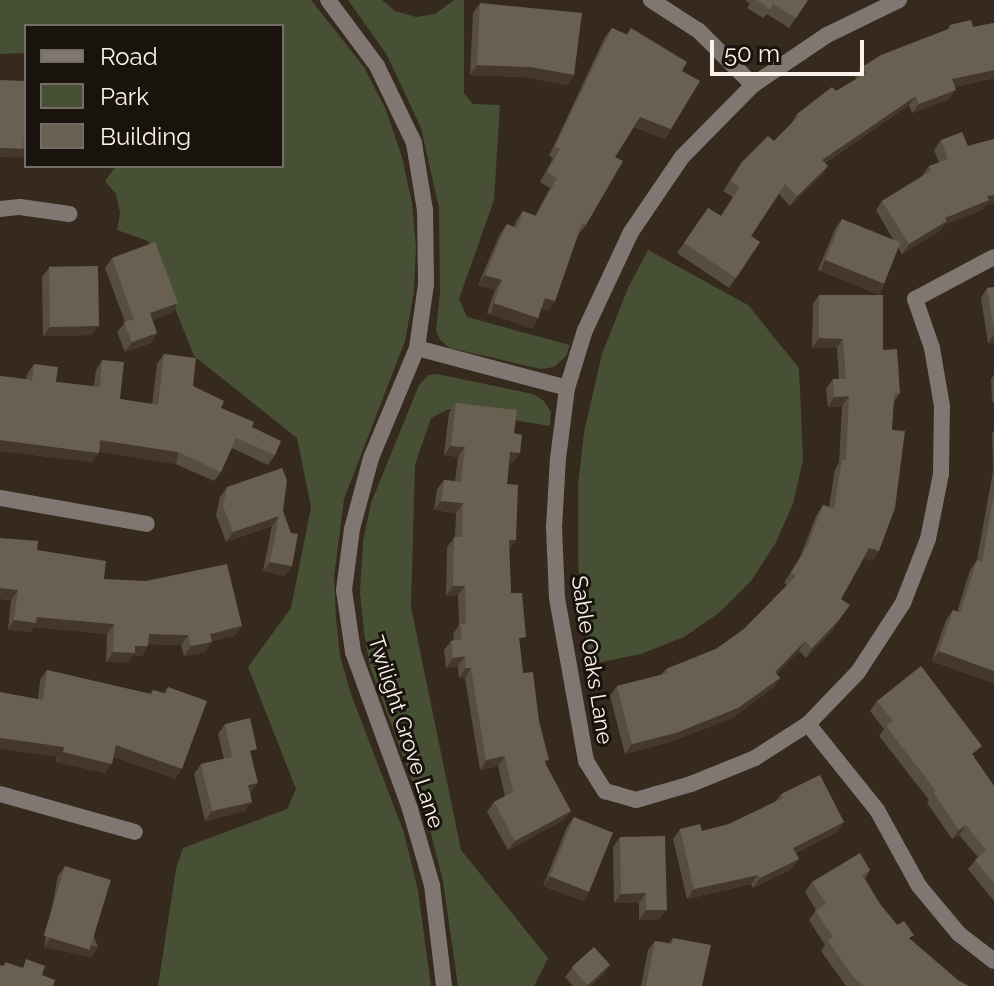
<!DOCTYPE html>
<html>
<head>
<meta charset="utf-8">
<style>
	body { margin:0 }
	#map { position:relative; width:994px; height:986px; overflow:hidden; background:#36291d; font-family:Raleway,sans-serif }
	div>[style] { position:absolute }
	.green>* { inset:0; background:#475034 }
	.minor>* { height:16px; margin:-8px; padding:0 8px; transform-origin:8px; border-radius:8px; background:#807772 }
	.tertiary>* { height:16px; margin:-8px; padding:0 8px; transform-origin:8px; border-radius:8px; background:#807772 }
	.wall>* { inset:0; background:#584e3f }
	.shaded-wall>* { inset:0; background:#43382a; transform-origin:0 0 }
	.building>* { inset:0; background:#6a6051; transform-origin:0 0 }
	span { translate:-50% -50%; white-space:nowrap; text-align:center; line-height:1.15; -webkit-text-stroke:6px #19130d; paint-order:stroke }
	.street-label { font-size:22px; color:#fcf2eb }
	.legend { position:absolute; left:24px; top:24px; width:260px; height:144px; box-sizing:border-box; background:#19130d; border:2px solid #746c66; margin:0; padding:10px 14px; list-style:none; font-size:24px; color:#fcf2eb }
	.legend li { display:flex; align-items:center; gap:16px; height:40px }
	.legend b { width:40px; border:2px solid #746c66 }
	.scale { position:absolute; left:710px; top:40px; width:154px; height:36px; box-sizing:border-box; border:4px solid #fcf2eb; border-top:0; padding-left:10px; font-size:24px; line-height:28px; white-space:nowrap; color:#fcf2eb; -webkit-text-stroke:6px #19130d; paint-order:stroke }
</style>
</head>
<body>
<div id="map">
	<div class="green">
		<div style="clip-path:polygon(0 0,311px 0,364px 67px,386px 110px,402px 157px,412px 203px,416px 247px,414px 292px,405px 341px,344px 499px,334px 577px,336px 617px,340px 656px,351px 694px,404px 833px,418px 890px,431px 986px,158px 986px,176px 869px,183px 848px,287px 809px,296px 789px,248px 667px,291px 608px,311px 507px,297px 438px,194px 356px,148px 241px,117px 230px,120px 213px,116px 194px,105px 181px,116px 166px,282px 166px,282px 26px,26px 26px,26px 53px,0 54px)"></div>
		<div style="clip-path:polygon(348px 0,382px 0,395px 11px,416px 17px,435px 14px,454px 0,464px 0,464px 93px,473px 104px,500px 105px,494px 200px,459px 299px,467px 317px,570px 345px,566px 356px,554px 367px,541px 369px,450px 348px,440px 340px,436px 330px,440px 293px,439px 208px,421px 128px,387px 55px)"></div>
		<div style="clip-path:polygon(648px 250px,748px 305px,799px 368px,803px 460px,793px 504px,775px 544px,751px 581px,719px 613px,684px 637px,641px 654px,592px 664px,582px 619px,578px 557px,578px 486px,584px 432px,602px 354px,628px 288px)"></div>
		<div style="clip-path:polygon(437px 374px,533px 394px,544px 401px,551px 412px,550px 426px,449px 409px,431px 418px,415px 465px,411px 607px,461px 850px,548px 958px,534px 986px,458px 986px,443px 881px,429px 826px,370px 667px,364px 633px,360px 592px,363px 542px,371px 503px,419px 385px,428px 375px)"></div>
	</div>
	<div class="minor">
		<div style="left:651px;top:0;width:57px;rotate:32.9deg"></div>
		<div style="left:699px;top:31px;width:76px;rotate:45deg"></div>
		<div style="left:899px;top:0;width:80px;rotate:154.1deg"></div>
		<div style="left:827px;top:35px;width:89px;rotate:146deg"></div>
		<div style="left:753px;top:85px;width:101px;rotate:134.6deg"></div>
		<div style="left:682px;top:157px;width:91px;rotate:124.2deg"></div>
		<div style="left:631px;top:232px;width:108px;rotate:115.1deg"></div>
		<div style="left:585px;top:330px;width:61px;rotate:107.2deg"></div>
		<div style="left:567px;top:388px;width:71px;rotate:97.3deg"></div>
		<div style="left:558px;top:458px;width:69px;rotate:93.3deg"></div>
		<div style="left:554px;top:527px;width:71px;rotate:87.6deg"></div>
		<div style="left:557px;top:598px;width:166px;rotate:79.9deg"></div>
		<div style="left:586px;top:761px;width:36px;rotate:58deg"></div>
		<div style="left:605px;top:791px;width:32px;rotate:16deg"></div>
		<div style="left:636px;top:800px;width:57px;rotate:-16.2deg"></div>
		<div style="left:691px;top:784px;width:69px;rotate:-22.1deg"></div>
		<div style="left:755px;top:758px;width:63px;rotate:-32.7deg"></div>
		<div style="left:808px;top:724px;width:72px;rotate:-46.1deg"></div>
		<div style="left:858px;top:672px;width:82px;rotate:-56.9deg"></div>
		<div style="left:903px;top:603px;width:69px;rotate:-68.7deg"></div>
		<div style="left:928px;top:539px;width:66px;rotate:-78.7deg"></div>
		<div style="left:941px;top:474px;width:68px;rotate:-89.2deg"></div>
		<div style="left:942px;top:406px;width:59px;rotate:-99.8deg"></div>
		<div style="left:932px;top:348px;width:52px;rotate:-109.1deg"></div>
		<div style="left:915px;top:299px;width:89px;rotate:-28deg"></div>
		<div style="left:0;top:209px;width:20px;rotate:-6deg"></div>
		<div style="left:20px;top:207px;width:50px;rotate:8deg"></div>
		<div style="left:417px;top:348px;width:155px;rotate:14.9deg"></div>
		<div style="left:0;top:498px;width:149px;rotate:10deg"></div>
		<div style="left:808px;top:724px;width:110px;rotate:51.3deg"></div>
		<div style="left:877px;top:810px;width:87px;rotate:61.1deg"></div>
		<div style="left:919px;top:886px;width:62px;rotate:50.2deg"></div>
		<div style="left:959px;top:934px;width:44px;rotate:37.6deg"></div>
		<div style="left:0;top:794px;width:140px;rotate:15.7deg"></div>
	</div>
	<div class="tertiary">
		<div style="left:328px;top:0;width:82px;rotate:53.4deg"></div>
		<div style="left:377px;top:66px;width:85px;rotate:64.3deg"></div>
		<div style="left:414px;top:143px;width:68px;rotate:80.7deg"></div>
		<div style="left:425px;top:210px;width:74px;rotate:89.2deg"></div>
		<div style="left:426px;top:284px;width:65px;rotate:98deg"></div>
		<div style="left:417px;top:348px;width:119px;rotate:112.7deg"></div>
		<div style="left:371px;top:458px;width:73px;rotate:105deg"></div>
		<div style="left:352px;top:529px;width:62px;rotate:97.5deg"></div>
		<div style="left:344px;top:590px;width:63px;rotate:81.7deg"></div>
		<div style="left:353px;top:652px;width:167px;rotate:70deg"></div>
		<div style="left:410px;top:809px;width:79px;rotate:73.9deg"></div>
		<div style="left:432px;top:885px;width:102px;rotate:83.2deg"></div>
	</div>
	<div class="wall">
		<div style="clip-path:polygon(745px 0,808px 0,789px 28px,767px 14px,763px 18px,747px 8px,750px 4px)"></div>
		<div style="clip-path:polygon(480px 3px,568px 85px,524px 77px,470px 75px,473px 13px)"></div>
		<div style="clip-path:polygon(994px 23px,994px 78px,955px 87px,949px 99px,912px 113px,909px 105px,825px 163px,828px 166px,821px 176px,790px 206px,779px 194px,751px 236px,760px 242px,729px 288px,677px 253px,708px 208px,721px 216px,733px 197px,723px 191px,742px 162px,774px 141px,791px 124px,797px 114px,857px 79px,855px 77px,862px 67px,947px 30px,950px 25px,973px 27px)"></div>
		<div style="clip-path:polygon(612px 28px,626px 35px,631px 28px,682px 71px,671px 129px,665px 139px,634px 127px,615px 157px,586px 225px,578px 235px,555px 301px,548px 311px,541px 308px,538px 318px,531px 328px,487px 313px,495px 290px,478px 285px,500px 234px,507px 224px,514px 227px,516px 221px,523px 211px,535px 216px,550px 188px,540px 182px,553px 158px,549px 156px,605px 37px)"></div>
		<div style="clip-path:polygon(994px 139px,994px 202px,986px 205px,982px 210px,944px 225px,940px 231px,902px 254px,898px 247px,884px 284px,877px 294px,818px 270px,835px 229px,842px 219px,894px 241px,876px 210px,882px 201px,922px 176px,929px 166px,939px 163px,934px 150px,941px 140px,968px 146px)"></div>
		<div style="clip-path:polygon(112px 258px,178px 303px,172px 312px,152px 320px,157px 333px,151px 343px,125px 352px,117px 332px,125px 322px,105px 268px)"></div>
		<div style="clip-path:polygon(49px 268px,92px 335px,43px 336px,42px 277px)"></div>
		<div style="clip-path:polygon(994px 287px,994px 343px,988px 343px,981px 298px,987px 288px)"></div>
		<div style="clip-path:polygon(819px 295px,883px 350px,900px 393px,894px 402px,879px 551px,872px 561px,864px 558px,841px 599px,833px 630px,806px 658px,799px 651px,776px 674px,780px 678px,773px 688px,732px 718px,670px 742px,625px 754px,610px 696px,617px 686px,661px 675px,666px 669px,716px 649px,744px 629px,787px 585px,784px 583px,800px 557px,817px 514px,823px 505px,829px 507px,835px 469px,839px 463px,842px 406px,828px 407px,826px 389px,833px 379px,839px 379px,837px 348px,812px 348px,813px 304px)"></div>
		<div style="clip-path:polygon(164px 354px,193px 386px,221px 408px,252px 427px,275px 455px,268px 465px,232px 448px,221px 472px,214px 481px,171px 462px,99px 450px,92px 462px,0 451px,0 376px,26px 379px,27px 374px,34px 364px,56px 382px,94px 386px,96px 370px,102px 360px,120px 399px,152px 404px,157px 364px)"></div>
		<div style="clip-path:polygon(994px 375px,994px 402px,992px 402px,991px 379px)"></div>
		<div style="clip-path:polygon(456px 403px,514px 433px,513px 463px,509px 462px,507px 484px,516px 540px,509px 549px,511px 593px,520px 646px,523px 673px,539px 721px,546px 765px,564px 820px,508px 850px,487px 812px,494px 802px,505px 796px,498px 766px,480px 770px,465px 678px,459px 678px,458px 666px,446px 668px,444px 650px,451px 641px,454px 640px,453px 634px,459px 625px,458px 595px,446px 596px,447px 547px,455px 537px,456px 513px,434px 510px,437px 489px,444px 480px,455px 481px,458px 457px,444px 455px,449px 413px)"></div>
		<div style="clip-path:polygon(994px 431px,994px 682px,993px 683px,932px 661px,946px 620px,953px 610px,957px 612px,970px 570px,977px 560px,993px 471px,992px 433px)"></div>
		<div style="clip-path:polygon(227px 487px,283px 511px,292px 566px,285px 576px,263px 571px,272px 526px,226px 542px,216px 515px,220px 497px)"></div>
		<div style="clip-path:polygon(0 538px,37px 550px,235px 636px,211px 641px,205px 652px,184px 656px,181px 645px,148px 644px,142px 656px,133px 655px,128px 662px,106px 662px,107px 634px,34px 627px,30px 632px,8px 630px,11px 600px,0 599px)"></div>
		<div style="clip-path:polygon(47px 670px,150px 694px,153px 690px,164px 693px,168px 687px,175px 779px,113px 756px,105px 773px,56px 762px,57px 757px,38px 699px,40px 680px)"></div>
		<div style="clip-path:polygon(877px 701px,975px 756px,974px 757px,994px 786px,994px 901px,968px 869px,978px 857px,959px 835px,952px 839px,927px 803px,929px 800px,879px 736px,884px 729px,870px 711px)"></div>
		<div style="clip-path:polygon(225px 724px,252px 757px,251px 792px,245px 811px,205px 821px,194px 774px,201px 764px,224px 759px,218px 734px)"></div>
		<div style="clip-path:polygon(781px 794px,844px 822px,837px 832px,796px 853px,792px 869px,753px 888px,751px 884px,687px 899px,673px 839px,680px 829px,702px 831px,729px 824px,775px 802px)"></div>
		<div style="clip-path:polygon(574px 817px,583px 901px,543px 886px,567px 827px)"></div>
		<div style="clip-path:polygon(620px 837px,660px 919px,639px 920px,639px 903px,614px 903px,613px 847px)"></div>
		<div style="clip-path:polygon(65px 866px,98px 947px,91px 957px,44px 947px,58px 876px)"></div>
		<div style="clip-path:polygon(870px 870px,865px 879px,880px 904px,910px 940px,959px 981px,969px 986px,846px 986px,821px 951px,825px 945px,809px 920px,816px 910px,805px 892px,812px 882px)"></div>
		<div style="clip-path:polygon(673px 938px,702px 986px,641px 986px,648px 950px,655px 941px,669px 943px)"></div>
		<div style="clip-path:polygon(572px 968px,604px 974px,591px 986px,573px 986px,565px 977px)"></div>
	</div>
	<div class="shaded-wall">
		<div style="clip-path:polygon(477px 65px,531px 67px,574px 75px,568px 85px,524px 77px,470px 75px)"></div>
		<div style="clip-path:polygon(994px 70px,994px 78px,945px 89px,952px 79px)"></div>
		<div style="clip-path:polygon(956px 90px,949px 99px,912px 113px,919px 104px)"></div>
		<div style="clip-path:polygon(916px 96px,909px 105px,815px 169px,822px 160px)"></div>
		<div style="clip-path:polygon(640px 117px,671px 129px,665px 139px,633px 126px)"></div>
		<div style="clip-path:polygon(26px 146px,26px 153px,23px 158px,0 157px,0 148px)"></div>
		<div style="clip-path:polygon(828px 166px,821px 176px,790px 206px,797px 196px)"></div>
		<div style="clip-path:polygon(994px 195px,994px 202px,986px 205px,982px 210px,944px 225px,940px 231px,902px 254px,909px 244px,945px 218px,987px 196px)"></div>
		<div style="left:825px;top:260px;width:64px;height:12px;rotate:22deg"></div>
		<div style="clip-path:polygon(485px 275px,502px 280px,495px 290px,478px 285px)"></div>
		<div style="clip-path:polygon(545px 298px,555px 301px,548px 311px,538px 307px)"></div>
		<div style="clip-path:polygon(178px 303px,172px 312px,143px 323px,150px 313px)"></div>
		<div style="left:494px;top:303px;width:46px;height:12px;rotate:19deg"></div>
		<div style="clip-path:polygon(99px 326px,92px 335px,43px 336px,50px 327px)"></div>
		<div style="clip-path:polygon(157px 333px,151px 343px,125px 352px,132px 342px)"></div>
		<div style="clip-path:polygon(994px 334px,994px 343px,988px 343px)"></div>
		<div style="clip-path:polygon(819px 338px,843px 339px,837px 348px,812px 348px)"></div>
		<div style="clip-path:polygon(849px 396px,842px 406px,828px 407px,834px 397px)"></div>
		<div style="clip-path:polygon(0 440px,99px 453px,92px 462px,0 451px)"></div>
		<div style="left:100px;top:440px;width:79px;height:12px;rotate:9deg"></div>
		<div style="clip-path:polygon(451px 446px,465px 447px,458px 457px,444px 455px)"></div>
		<div style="clip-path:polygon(510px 452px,520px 453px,513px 463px,503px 462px)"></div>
		<div style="clip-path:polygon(441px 501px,463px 503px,456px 513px,434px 510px)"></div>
		<div style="clip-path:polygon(279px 516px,272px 526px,226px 542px,233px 532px)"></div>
		<div style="clip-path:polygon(509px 540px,516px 540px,509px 550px)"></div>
		<div style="clip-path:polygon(869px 548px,879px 551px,872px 561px,862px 557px)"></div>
		<div style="clip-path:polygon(270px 562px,292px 566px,285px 576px,263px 571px)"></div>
		<div style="clip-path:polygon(453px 586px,465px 586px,458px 595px,446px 596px)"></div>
		<div style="clip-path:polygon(0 588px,18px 590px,11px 600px,0 599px)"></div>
		<div style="clip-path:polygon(37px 617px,114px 624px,107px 634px,34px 627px,30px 632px,8px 630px,14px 620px)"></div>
		<div style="clip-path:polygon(839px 620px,833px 630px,806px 658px,812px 648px)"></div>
		<div style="clip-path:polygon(242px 626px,235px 636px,203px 643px,210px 634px)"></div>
		<div style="clip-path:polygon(149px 634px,188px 635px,181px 645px,142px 644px)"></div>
		<div style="clip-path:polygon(805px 641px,799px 651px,768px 682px,775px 672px)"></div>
		<div style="clip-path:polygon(212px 642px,205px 652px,184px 656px,191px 646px)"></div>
		<div style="clip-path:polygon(135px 646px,148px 646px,142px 656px,133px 655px,128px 662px,106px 662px,113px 652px)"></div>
		<div style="clip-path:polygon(939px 651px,994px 671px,994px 682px,993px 683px,932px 661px)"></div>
		<div style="clip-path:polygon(465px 656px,458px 666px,446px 668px,453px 658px)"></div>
		<div style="clip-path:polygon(466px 668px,471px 668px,465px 678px,459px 678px)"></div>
		<div style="clip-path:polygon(780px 678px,773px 688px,732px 718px,670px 742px,625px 754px,632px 744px)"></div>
		<div style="left:0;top:738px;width:65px;height:11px;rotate:8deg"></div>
		<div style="clip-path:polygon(116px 745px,182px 769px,175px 779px,109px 754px)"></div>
		<div style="clip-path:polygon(63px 752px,112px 764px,105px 773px,56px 762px)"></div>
		<div style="clip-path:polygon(505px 756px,498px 766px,480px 770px,486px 760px)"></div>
		<div style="clip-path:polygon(258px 783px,251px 792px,241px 795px,248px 785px)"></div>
		<div style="clip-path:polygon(252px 802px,245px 811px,205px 821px,212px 811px)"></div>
		<div style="clip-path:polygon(571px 811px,564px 820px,508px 850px,515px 841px)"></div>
		<div style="clip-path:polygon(844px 822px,837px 832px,786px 857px,793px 848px)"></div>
		<div style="clip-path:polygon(966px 825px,959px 835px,952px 839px,959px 830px)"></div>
		<div style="clip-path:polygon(799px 859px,792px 869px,753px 888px,760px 878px)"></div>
		<div style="clip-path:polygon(758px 875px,751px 884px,687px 899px,694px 889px)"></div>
		<div style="clip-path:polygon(550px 876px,590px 892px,583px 901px,543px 886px)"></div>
		<div style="clip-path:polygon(646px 893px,639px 903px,614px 903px,621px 894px)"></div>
		<div style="clip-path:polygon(646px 910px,667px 910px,660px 919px,639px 920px)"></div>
		<div style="clip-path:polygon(50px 937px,98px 947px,91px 957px,44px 947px)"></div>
		<div style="clip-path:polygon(610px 965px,604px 974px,591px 986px,587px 986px)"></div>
	</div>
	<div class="building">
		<div style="clip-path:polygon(757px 0,808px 0,796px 18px,773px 4px,770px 9px)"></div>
		<div style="clip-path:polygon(480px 3px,582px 13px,574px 75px,531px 67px,477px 65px)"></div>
		<div style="clip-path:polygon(971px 20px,973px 27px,994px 23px,994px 70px,952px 79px,956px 90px,919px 104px,916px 96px,822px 160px,828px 166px,797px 196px,785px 184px,751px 236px,760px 242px,736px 278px,684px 243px,708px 208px,721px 216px,740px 187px,730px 181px,742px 162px,768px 136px,774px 141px,799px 116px,797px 114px,832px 87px,836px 91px,866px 73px,862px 67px,881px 55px,951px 28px,950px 25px)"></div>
		<div style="clip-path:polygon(612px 28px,628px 35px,631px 28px,687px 62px,682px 71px,700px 81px,671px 129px,640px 117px,615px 157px,623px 161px,586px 225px,582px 223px,555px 301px,545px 298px,538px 318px,494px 303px,502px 280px,485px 275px,507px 224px,517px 228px,523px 211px,536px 216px,557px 178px,547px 172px,560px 149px,555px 146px)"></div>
		<div style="left:0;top:80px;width:26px;height:68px;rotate:2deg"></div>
		<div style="clip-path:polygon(962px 132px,968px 146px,994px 139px,994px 195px,987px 196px,989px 200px,945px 218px,947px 221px,909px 244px,882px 201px,931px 171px,929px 166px,948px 159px,941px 140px)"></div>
		<div style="left:842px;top:219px;width:63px;height:44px;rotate:22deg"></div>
		<div style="clip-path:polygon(155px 242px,178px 303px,150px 313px,157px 333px,132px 342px,124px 322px,134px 319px,112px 258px)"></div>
		<div style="left:98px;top:266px;width:60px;height:49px;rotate:89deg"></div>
		<div style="clip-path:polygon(994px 287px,994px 330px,987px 288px)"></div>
		<div style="clip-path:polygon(819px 295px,883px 295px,883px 350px,897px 349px,900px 393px,894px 394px,892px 430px,905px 431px,895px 508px,879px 551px,869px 548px,841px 599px,850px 605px,839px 620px,812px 648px,805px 641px,775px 672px,780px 678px,738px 708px,676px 733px,632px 744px,617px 686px,668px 673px,666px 669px,716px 649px,744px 629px,796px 576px,791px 573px,807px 547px,823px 505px,834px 509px,842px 460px,846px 460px,849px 396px,834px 397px,833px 379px,846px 379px,843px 339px,819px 338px)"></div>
		<div style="clip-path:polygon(164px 354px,196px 358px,193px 386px,224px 401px,221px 408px,254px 422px,252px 427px,281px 441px,275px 455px,236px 438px,221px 472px,178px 452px,100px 440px,99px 453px,0 440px,0 376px,32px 380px,34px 364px,58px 367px,56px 382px,100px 387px,102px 360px,124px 362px,120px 399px,158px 405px)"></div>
		<div style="clip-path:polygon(456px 403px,517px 410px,514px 433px,522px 435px,520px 453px,510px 452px,507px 484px,518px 485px,516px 540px,509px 540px,511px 593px,522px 593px,526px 637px,519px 638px,523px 673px,533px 672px,539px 721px,549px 760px,544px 761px,571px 811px,515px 841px,494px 802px,513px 792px,505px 756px,486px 760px,471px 668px,466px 668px,465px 656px,453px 658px,451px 641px,462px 639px,460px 624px,466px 623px,465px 586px,453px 586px,454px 537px,462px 537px,463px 503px,441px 501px,444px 480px,461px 482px,465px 447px,451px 446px)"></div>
		<div style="clip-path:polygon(282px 468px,287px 480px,283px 511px,291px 533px,298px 534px,292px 566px,270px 562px,279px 516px,233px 532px,223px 506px,227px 487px)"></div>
		<div style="clip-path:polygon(994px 494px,994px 671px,939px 651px,953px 610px,960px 613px,977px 560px,982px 562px)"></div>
		<div style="clip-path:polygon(0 538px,38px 541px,37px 550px,106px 561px,104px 579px,146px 581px,227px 564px,242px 626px,210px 634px,212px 642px,191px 646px,188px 635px,149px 634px,148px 646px,135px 646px,135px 653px,113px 652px,114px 624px,37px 617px,36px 623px,14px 620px,18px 590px,0 588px)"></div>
		<div style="clip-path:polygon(921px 666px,982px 746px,972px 754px,994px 786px,994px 883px,975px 860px,986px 850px,966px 825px,959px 830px,934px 793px,936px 791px,886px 726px,893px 721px,877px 701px)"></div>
		<div style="clip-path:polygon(47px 670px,151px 694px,153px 690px,166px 694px,168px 687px,207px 701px,182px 769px,116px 745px,112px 764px,63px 752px,64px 747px,0 738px,0 692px,43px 700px)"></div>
		<div style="clip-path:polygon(250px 718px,257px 749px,250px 751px,258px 783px,248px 785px,252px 802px,212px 811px,201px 764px,232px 757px,225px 724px)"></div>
		<div style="clip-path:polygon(820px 775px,844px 822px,793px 848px,799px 859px,760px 878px,758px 875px,694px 889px,680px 829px,700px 824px,702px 831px,729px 824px,783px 798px,781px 794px)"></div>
		<div style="left:574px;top:817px;width:42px;height:64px;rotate:22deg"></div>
		<div style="clip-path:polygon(665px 836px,667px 910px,646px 910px,646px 893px,621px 894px,620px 837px)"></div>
		<div style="clip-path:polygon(860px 853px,870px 870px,862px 875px,880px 904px,897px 925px,904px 921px,914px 935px,909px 938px,959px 981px,969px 986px,864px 986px,854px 978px,828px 941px,833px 937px,816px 911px,826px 904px,812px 882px)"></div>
		<div style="left:65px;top:866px;width:48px;height:73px;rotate:17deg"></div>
		<div style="clip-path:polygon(673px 938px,711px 945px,702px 986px,646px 986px,655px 941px,672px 944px)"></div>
		<div style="left:594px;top:947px;width:24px;height:30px;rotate:48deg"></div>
		<div style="clip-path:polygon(26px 959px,45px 966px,42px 975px,55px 980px,53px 986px,0 986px,0 965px,4px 966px,5px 962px,23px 968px)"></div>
	</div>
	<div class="street-label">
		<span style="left:592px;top:660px;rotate:81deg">Sable Oaks Lane</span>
		<span style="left:406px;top:732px;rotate:72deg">Twilight Grove Lane</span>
	</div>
	<ul class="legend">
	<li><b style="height:10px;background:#807772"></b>Road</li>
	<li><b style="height:22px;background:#475034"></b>Park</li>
	<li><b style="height:22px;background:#6a6051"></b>Building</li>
	</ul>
	<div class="scale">50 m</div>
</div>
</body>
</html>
